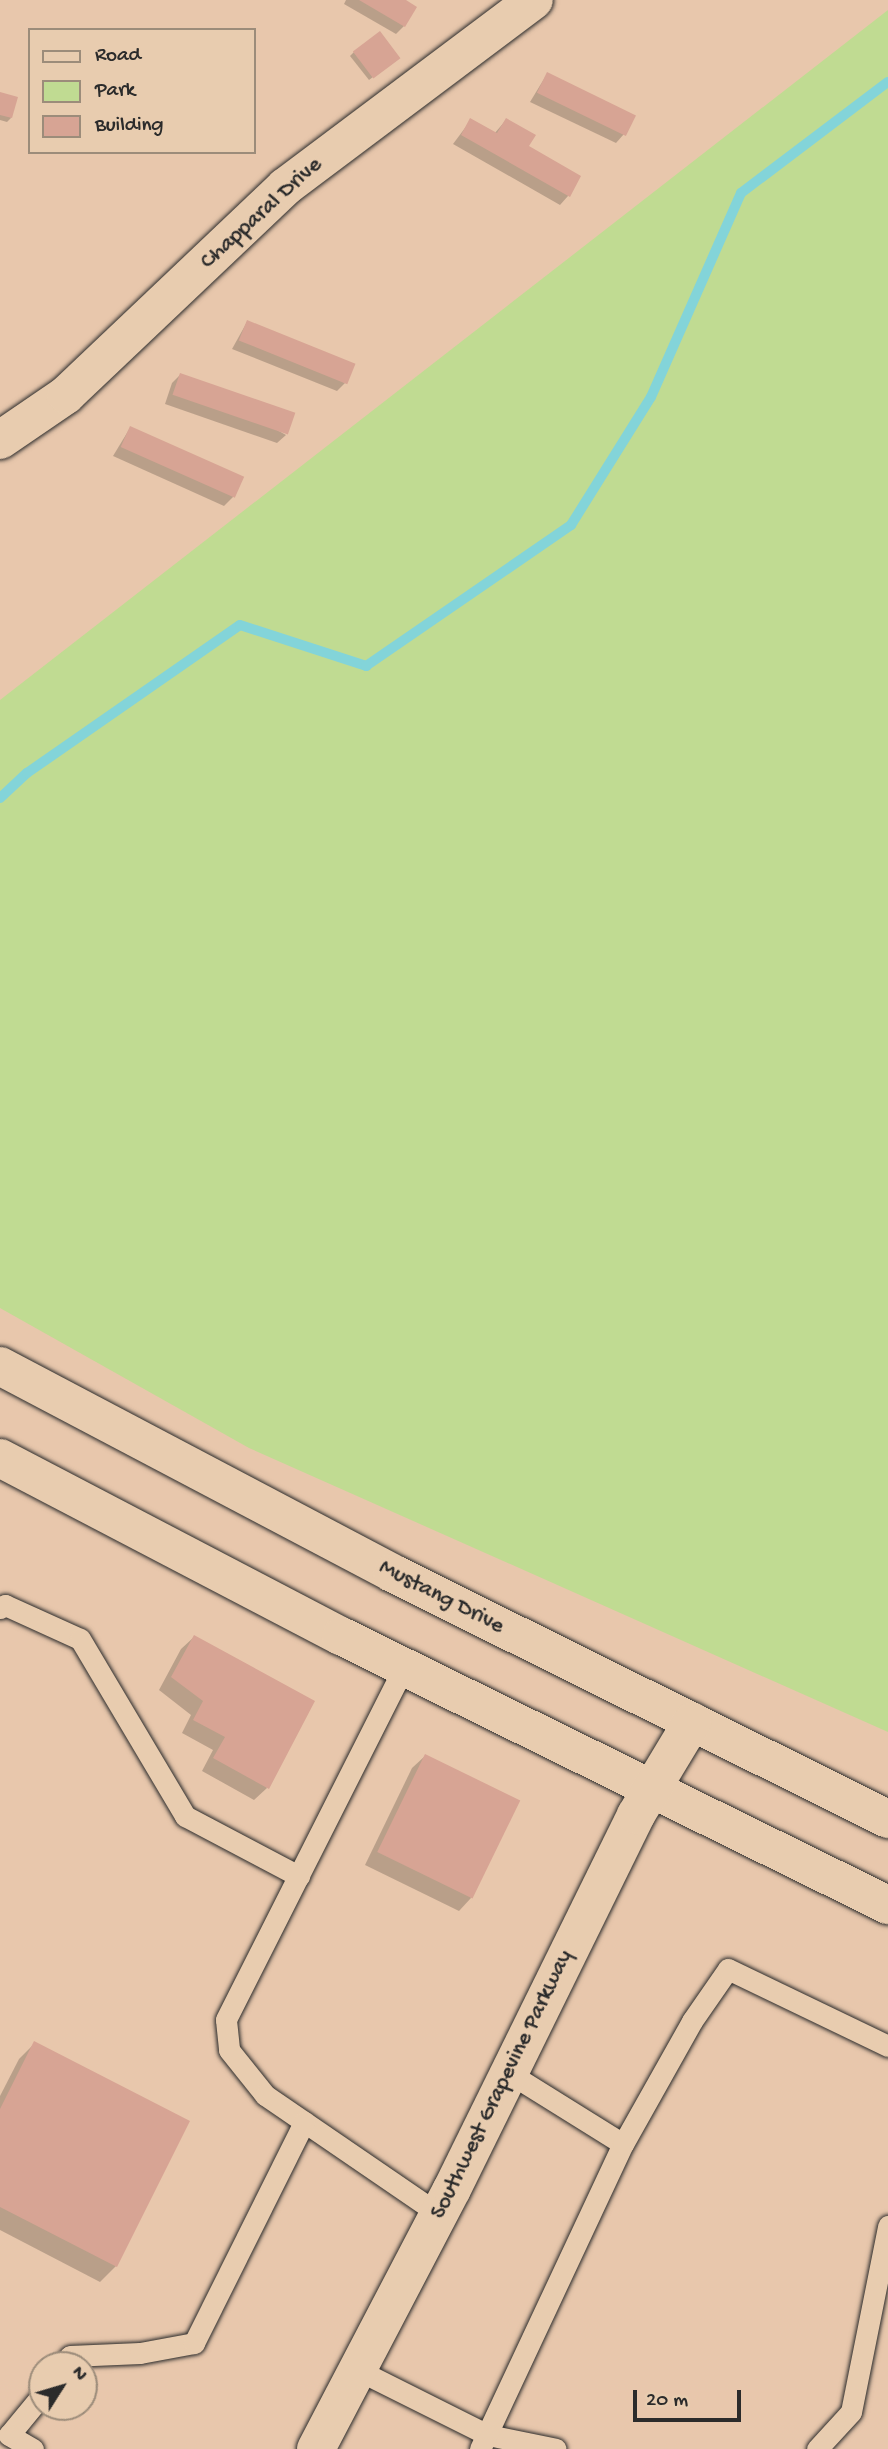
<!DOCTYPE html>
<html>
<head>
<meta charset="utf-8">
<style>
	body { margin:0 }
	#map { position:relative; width:888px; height:2449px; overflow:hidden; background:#e8c7ac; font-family:"Gochi Hand",sans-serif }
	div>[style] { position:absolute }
	.green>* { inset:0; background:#c0db92 }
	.shadow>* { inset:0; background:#0003 }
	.stream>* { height:10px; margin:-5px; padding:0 5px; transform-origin:5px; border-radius:5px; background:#83d4d9 }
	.building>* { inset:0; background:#d7a494; transform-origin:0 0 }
	.roads { filter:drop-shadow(0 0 2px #2b2b2b) drop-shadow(0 0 2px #2b2b2b) }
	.lane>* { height:21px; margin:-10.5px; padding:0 10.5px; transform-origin:10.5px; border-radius:10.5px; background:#e8ccaf }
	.street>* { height:38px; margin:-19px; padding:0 19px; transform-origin:19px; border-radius:19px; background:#e8ccaf }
	.secondary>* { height:38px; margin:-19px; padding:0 19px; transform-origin:19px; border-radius:19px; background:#e8ccaf }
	span { translate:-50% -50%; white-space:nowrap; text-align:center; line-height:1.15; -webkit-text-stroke:6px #e8ccaf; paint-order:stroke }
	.street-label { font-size:23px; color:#2b2b2b }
	.legend { position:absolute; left:28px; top:28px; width:228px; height:126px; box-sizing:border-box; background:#e8ccaf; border:2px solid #9c8c7a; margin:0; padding:9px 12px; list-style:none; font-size:21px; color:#2b2b2b }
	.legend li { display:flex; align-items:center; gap:14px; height:35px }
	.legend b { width:35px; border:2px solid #9c8c7a }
	.north { position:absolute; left:28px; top:2351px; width:70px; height:70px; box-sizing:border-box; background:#e8ccaf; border:2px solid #9c8c7a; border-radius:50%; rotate:53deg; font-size:19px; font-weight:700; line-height:28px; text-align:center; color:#2b2b2b }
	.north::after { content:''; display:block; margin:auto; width:24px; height:32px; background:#2b2b2b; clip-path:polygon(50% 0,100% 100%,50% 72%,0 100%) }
	.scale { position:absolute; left:633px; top:2390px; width:108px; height:32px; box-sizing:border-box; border:4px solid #2b2b2b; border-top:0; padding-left:9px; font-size:21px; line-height:24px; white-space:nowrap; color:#2b2b2b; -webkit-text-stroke:5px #e8ccaf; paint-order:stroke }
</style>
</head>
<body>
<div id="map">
	<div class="green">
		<div style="clip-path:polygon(888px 10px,888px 1732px,249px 1448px,0 1308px,0 700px)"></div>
	</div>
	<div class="shadow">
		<div style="clip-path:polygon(346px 0,402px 0,404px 26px,396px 34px,344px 4px)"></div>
		<div style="clip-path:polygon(354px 52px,394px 61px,369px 80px,350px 56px)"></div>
		<div style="clip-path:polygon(547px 74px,624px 134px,616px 143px,530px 102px)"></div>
		<div style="clip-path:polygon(0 93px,11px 118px,7px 122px,0 120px)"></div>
		<div style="clip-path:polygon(471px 120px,494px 134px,506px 120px,526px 147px,579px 177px,568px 196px,560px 205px,453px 144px)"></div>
		<div style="clip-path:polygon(247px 322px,345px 383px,337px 391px,232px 349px)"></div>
		<div style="clip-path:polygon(180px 375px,286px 435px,277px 443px,165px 404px,172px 383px)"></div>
		<div style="clip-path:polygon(130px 428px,242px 478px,233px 497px,224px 506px,113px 456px)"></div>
		<div style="clip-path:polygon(194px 1637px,267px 1788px,254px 1800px,202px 1771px,213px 1750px,182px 1733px,191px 1715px,159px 1690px,181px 1649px)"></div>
		<div style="clip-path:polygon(425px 1756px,471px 1898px,459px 1911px,365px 1865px,412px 1768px)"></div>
		<div style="clip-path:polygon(35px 2043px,116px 2266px,100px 2282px,0 2230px,0 2096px,19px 2059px)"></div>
	</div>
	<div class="stream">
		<div style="left:0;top:798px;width:37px;rotate:-43deg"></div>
		<div style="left:27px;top:773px;width:259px;rotate:-34.8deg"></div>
		<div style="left:240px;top:625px;width:133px;rotate:18deg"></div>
		<div style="left:366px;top:666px;width:249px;rotate:-34.5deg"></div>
		<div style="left:571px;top:525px;width:151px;rotate:-58deg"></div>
		<div style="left:651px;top:397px;width:223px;rotate:-66.2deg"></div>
		<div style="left:741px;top:193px;width:184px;rotate:-37.1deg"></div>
	</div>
	<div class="building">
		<div style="clip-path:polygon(359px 0,406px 0,417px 7px,405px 27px)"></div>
		<div style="left:380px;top:31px;width:34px;height:34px;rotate:53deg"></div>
		<div style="left:547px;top:72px;width:99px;height:23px;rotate:26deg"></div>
		<div style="clip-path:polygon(0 92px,18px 97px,12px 118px,0 115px)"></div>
		<div style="clip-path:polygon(470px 118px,497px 133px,506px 118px,536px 135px,529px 146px,581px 176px,570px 197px,461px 135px)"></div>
		<div style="left:247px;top:320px;width:117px;height:22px;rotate:22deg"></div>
		<div style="left:180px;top:373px;width:122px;height:23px;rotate:19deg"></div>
		<div style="left:130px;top:426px;width:125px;height:23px;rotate:24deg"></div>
		<div style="clip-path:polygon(194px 1635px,315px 1701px,269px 1789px,213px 1758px,225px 1737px,193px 1720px,203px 1701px,171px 1677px)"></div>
		<div style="left:425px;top:1754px;width:106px;height:109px;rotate:26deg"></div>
		<div style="clip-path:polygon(34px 2041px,190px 2121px,117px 2267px,0 2207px,0 2109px)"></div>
	</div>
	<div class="roads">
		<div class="lane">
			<div style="left:0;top:1608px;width:6px;rotate:-31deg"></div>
			<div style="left:5px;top:1605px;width:82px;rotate:24.4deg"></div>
			<div style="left:80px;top:1639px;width:206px;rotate:59.3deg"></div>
			<div style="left:185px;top:1816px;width:129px;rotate:27.8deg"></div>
			<div style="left:404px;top:1667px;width:395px;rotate:116.8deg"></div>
			<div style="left:226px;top:2020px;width:30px;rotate:84deg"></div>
			<div style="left:229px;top:2050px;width:58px;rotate:51.3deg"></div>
			<div style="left:265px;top:2095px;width:211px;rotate:34.4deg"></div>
			<div style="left:509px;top:2073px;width:134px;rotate:31.9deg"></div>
			<div style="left:63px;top:2365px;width:11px;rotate:-52deg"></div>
			<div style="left:70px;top:2356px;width:70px;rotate:-2.5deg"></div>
			<div style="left:140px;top:2353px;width:55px;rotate:-10.5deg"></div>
			<div style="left:194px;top:2343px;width:247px;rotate:-63.5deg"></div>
			<div style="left:358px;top:2370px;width:145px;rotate:26.6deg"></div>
			<div style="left:488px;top:2435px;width:69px;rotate:11.6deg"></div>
			<div style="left:33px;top:2449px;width:28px;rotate:-150deg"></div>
			<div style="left:9px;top:2435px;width:52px;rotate:-50.5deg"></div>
			<div style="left:480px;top:2449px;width:337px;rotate:-64.9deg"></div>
			<div style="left:623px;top:2144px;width:141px;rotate:-60.7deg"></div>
			<div style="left:692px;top:2021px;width:63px;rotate:-55.3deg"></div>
			<div style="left:728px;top:1969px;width:178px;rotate:25.7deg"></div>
			<div style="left:817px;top:2449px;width:50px;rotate:-47.4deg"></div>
			<div style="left:851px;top:2412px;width:190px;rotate:-78.7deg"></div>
		</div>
		<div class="street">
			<div style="left:0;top:440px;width:80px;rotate:-34.3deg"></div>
			<div style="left:66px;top:395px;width:302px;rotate:-43.5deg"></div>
			<div style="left:285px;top:187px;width:311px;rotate:-36.9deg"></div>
		</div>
		<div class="secondary">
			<div style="left:0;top:1366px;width:443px;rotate:27.8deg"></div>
			<div style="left:392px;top:1573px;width:554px;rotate:26.38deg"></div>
			<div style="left:0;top:1458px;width:385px;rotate:27.6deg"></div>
			<div style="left:341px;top:1636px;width:610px;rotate:26.19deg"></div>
			<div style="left:316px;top:2449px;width:293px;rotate:-62.4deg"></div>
			<div style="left:452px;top:2189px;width:417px;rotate:-63.8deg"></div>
			<div style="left:636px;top:1815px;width:109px;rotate:-58.9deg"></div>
		</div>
	</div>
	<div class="street-label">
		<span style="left:262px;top:214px;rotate:-42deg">Chapparal Drive</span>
		<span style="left:441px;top:1598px;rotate:27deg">Mustang Drive</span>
		<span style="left:503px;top:2085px;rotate:-64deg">Southwest Grapevine Parkway</span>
	</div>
	<ul class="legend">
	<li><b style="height:9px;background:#e8ccaf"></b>Road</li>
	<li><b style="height:19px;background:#c0db92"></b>Park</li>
	<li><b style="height:19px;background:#d7a494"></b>Building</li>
	</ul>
	<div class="north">N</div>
	<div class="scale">20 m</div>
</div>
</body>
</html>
